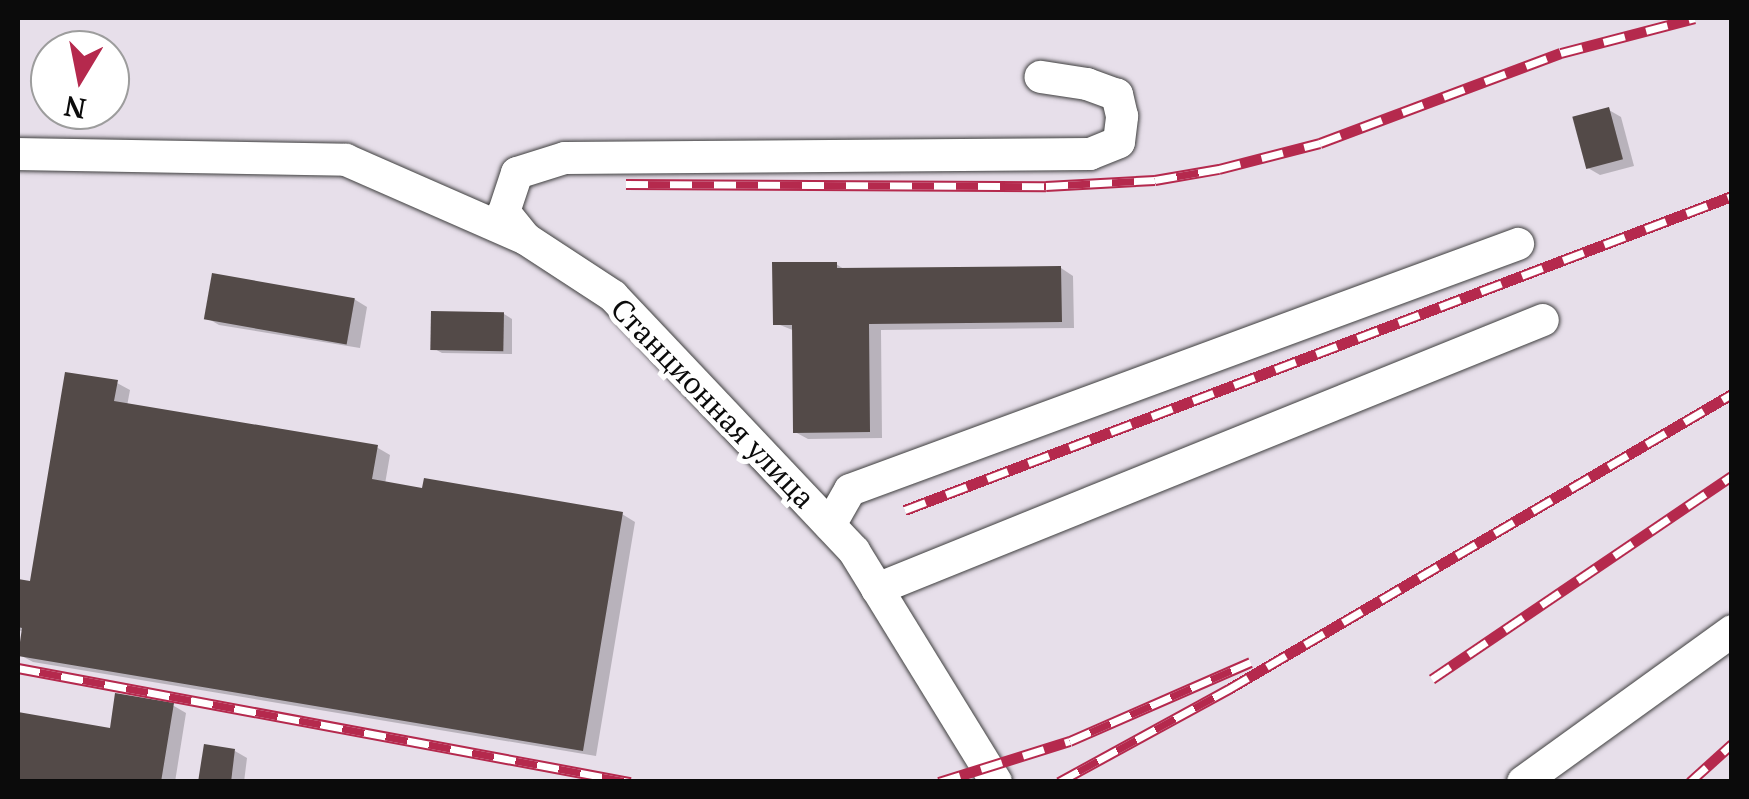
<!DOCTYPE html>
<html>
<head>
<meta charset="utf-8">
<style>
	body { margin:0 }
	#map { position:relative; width:1749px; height:799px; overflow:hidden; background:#fef6ea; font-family:"PT Serif",serif }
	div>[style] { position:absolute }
	.industrial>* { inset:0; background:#e7dfea }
	.shadow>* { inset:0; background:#0003 }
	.building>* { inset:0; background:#534a48; transform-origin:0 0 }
	.roads { filter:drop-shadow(0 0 2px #3e3e3e) drop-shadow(0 0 2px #3e3e3e) }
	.minor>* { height:32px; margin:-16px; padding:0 16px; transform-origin:16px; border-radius:16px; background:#fff }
	.rail>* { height:11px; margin-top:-5.5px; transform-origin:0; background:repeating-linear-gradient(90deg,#fff 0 22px,#b5294d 0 44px); box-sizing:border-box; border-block:2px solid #b5294d }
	span { translate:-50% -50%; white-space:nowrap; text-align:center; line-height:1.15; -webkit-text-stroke:10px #fff; paint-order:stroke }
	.street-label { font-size:30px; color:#0b0b0b }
	.frame { position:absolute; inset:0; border:20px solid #0b0b0b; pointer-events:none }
	.north { position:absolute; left:30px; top:30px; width:100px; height:100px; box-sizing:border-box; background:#fff; border:2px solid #9d9d9d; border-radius:50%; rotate:190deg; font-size:28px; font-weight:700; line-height:40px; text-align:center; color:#0b0b0b }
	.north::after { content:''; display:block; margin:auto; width:35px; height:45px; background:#b5294d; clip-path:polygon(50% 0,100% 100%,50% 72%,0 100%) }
</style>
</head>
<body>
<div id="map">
	<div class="industrial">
		<div style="clip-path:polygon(evenodd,18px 18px,1731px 18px,1731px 781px,18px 781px,18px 18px,50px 50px,110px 50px,110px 110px,50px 110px,50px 50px)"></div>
	</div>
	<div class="shadow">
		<div style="clip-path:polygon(1609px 110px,1621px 117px,1634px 166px,1600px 175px,1588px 168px)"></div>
		<div style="clip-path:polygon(836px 264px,847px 271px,1061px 268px,1073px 276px,1074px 328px,881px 330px,882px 438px,808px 439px,795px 432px,795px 331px,775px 323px)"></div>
		<div style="clip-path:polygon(354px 299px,367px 307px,360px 348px,219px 325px,207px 318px)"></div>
		<div style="clip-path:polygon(504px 314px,512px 319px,512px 354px,442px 353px,433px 348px)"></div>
		<div style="clip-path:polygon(117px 383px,130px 390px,127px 406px,378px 448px,390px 455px,385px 484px,622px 514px,635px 522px,596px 756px,33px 662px,20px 655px,24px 632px,18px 630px,18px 581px,32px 584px)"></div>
		<div style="clip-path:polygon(117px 696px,174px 706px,186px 713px,175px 782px,18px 782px,18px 715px,112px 731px)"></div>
		<div style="clip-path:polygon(235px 751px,247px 758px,244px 782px,201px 782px)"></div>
	</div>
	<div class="building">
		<div style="left:1609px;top:107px;width:54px;height:38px;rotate:75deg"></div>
		<div style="clip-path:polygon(772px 262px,837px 262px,837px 268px,1061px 266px,1062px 322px,869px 324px,870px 432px,793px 433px,792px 325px,773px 325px)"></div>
		<div style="left:212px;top:273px;width:145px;height:47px;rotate:10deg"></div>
		<div style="left:431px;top:311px;width:73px;height:39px;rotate:1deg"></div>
		<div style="clip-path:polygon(65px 372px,118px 380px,114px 401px,378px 445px,372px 479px,422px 488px,424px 478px,623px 512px,583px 751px,18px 656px,22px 628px,18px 627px,18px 579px,30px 581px)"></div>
		<div style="clip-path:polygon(115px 693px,174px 703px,161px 782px,18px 782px,18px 712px,110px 728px)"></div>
		<div style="clip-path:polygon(204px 744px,235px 749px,231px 782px,198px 782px)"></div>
	</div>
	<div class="roads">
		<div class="minor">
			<div style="left:18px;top:154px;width:328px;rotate:1deg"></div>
			<div style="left:346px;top:160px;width:197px;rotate:23.7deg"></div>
			<div style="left:526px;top:239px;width:104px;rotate:33.2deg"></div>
			<div style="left:613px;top:296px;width:351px;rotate:46.6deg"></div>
			<div style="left:854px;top:551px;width:271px;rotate:58.4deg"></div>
			<div style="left:526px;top:239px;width:35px;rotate:-129deg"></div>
			<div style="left:504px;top:212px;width:41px;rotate:-71.6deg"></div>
			<div style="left:517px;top:173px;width:50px;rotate:-17.4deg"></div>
			<div style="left:565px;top:158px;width:525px;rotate:-0.44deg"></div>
			<div style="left:1090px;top:154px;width:31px;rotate:-22deg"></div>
			<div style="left:1119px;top:142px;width:26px;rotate:-83deg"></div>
			<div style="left:1122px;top:116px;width:22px;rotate:-103deg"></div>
			<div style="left:1117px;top:95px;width:32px;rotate:-160deg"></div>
			<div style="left:1087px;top:84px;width:47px;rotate:-171.3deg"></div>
			<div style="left:830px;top:525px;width:40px;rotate:-60.3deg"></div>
			<div style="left:850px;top:490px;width:712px;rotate:-20.22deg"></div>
			<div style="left:877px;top:589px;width:718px;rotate:-21.99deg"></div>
			<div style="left:1523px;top:782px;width:258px;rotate:-35.8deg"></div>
		</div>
	</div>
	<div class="rail">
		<div style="left:626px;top:184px;width:420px;rotate:0.3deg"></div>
		<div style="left:1046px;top:186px;width:109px;rotate:-3.2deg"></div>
		<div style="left:1155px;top:180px;width:65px;rotate:-9.8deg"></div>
		<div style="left:1219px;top:169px;width:104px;rotate:-14.4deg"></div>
		<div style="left:1320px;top:143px;width:257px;rotate:-20.5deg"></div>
		<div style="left:1561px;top:53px;width:138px;rotate:-14.6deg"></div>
		<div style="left:905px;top:510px;width:885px;rotate:-20.79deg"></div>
		<div style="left:18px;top:668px;width:623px;rotate:10.55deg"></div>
		<div style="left:1432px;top:679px;width:362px;rotate:-34.1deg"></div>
		<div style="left:939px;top:782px;width:137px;rotate:-17.4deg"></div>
		<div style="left:1070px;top:741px;width:197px;rotate:-23.6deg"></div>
		<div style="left:1059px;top:782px;width:194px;rotate:-28.7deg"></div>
		<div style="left:1229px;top:689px;width:583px;rotate:-30.39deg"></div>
		<div style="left:1690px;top:782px;width:57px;rotate:-42.1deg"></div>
	</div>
	<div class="street-label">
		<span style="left:713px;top:403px;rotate:46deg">Станционная улица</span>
	</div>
	<div class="frame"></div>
	<div class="north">N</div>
</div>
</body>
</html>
